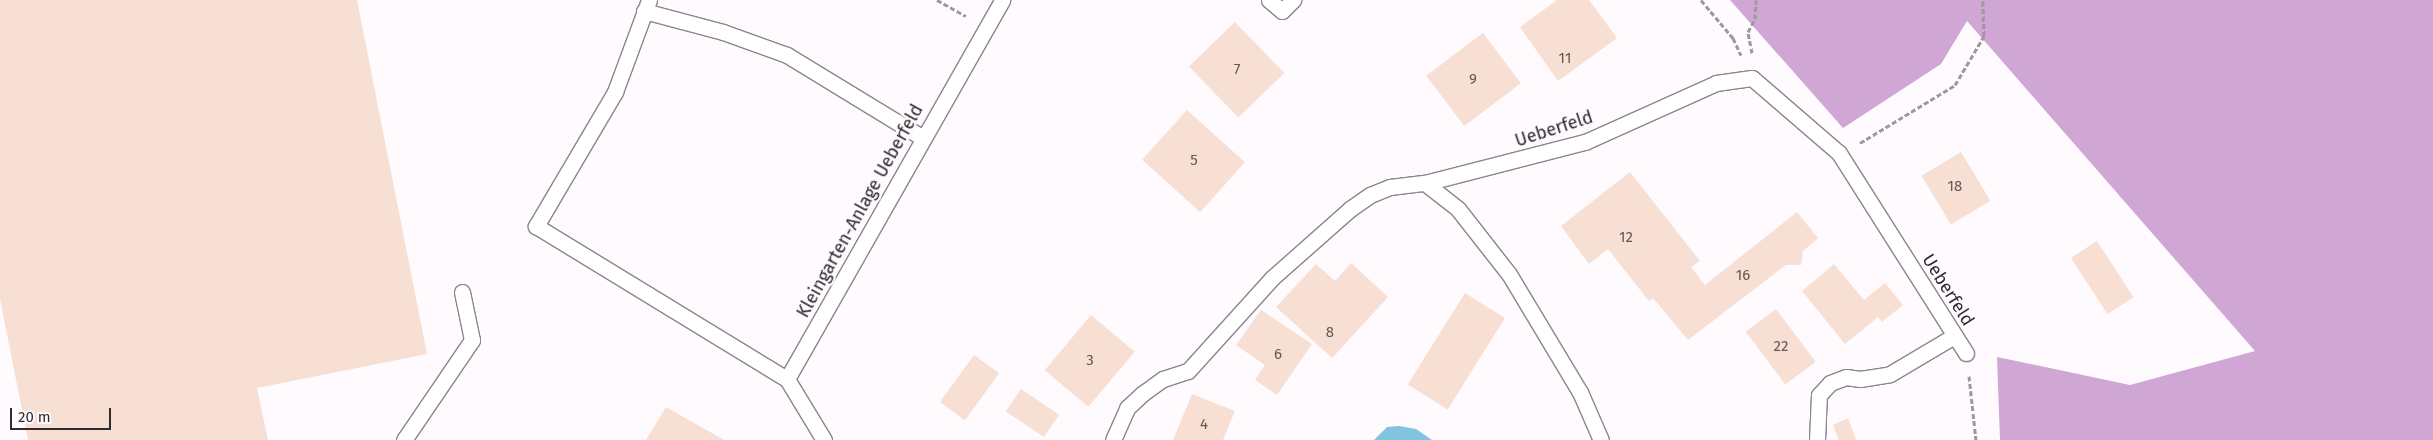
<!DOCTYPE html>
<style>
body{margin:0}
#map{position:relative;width:2433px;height:440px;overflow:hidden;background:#fefafe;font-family:"Fira Sans",sans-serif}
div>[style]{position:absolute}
.forest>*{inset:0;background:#cfa6d4}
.water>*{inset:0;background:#81c4e0}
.building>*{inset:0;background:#f7dfd3;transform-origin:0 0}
.path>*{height:3px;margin-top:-1.5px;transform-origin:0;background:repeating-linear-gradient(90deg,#9c989c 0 5px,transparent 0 7.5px)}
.roads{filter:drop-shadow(1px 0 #8d848d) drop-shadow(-1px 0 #8d848d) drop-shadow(0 1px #8d848d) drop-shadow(0 -1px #8d848d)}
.lane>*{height:15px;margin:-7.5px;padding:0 7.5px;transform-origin:7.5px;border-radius:7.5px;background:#fff}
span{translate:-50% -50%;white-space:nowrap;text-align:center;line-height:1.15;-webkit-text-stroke:5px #fefafe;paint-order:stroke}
.number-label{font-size:15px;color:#615858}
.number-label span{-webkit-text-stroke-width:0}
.street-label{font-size:18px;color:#2f2b2f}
.scale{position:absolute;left:10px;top:408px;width:101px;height:22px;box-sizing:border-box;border:2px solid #2f2b2f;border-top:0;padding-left:6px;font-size:15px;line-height:18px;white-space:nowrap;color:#2f2b2f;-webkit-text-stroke:4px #fefafe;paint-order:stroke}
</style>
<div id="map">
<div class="forest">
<div style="clip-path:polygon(1730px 0,2433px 0,2433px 440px,2000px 440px,1997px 357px,2130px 385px,2255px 351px,1967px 21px,1941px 64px,1843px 128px)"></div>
</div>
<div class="water">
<div style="clip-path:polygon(1399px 426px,1416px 429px,1432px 440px,1374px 440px,1387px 427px)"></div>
</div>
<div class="building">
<div style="clip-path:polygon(0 0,357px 0,427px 354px,257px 388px,268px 440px,28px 440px,0 299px)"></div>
<div style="clip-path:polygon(1557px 0,1589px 0,1617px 38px,1558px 81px,1520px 27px)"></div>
<div style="left:1235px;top:22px;width:71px;height:64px;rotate:46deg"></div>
<div style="left:1483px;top:33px;width:63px;height:71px;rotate:53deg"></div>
<div style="left:1187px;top:110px;width:78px;height:67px;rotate:42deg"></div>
<div style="left:1961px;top:152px;width:57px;height:46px;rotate:59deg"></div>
<div style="clip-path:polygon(1630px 172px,1700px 261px,1691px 267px,1705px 285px,1797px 212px,1818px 238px,1803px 251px,1801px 265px,1786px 265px,1688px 340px,1653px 298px,1649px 301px,1608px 249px,1589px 264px,1561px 226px)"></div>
<div style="left:2097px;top:241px;width:67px;height:31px;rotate:57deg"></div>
<div style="clip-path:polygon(1351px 263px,1388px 297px,1332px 358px,1276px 307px,1316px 264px,1335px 281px)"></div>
<div style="clip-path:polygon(1834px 264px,1864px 300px,1885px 283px,1903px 305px,1882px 322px,1878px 317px,1845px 344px,1802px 291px)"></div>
<div style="left:1465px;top:293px;width:47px;height:108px;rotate:32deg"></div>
<div style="left:1776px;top:309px;width:66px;height:38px;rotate:53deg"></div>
<div style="clip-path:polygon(1261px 310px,1312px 344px,1277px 395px,1255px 380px,1265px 365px,1236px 345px)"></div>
<div style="left:1091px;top:315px;width:57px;height:72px;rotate:40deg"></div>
<div style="left:974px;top:355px;width:31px;height:58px;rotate:36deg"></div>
<div style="left:1021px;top:389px;width:46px;height:27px;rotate:34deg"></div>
<div style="clip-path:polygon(1192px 394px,1235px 411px,1223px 440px,1173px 440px)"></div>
<div style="clip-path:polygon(666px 407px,724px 440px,646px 440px)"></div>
<div style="clip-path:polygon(1848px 418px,1856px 440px,1839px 440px,1833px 425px)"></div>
</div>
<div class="path">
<div style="left:937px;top:0;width:33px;rotate:29deg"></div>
<div style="left:1701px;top:0;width:50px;rotate:49.9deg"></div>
<div style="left:1733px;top:38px;width:19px;rotate:65deg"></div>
<div style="left:1752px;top:53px;width:21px;rotate:-101deg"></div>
<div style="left:1748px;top:32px;width:15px;rotate:-62deg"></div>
<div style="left:1755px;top:19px;width:19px;rotate:-87deg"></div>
<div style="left:1860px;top:143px;width:111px;rotate:-31.4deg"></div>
<div style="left:1955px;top:85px;width:57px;rotate:-59.4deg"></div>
<div style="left:1984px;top:36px;width:36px;rotate:-92deg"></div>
<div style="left:1969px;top:376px;width:64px;rotate:83.8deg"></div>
</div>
<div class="roads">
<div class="lane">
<div style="left:649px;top:0;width:98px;rotate:110.3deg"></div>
<div style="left:615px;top:92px;width:156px;rotate:120.5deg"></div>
<div style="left:536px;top:226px;width:294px;rotate:31.4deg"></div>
<div style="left:1269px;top:0;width:17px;rotate:40deg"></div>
<div style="left:1282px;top:11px;width:16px;rotate:-45deg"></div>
<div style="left:644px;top:11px;width:82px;rotate:14.9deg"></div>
<div style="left:723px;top:32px;width:68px;rotate:19.8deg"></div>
<div style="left:787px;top:55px;width:159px;rotate:31.4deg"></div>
<div style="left:1425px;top:183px;width:42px;rotate:38.2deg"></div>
<div style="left:1458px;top:209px;width:83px;rotate:51.9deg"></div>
<div style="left:1509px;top:274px;width:138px;rotate:59deg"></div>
<div style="left:1580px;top:392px;width:52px;rotate:66.4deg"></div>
<div style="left:404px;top:440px;width:121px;rotate:-55.8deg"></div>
<div style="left:472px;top:340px;width:49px;rotate:-101.8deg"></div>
<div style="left:824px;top:440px;width:71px;rotate:-121.2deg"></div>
<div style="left:787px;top:379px;width:436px;rotate:-60.4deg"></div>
<div style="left:1113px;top:440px;width:35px;rotate:-66deg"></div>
<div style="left:1127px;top:408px;width:21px;rotate:-43deg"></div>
<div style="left:1142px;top:394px;width:26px;rotate:-36deg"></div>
<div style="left:1163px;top:379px;width:26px;rotate:-18deg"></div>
<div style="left:1188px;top:371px;width:125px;rotate:-47.9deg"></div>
<div style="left:1272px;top:278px;width:104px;rotate:-41.5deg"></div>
<div style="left:1350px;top:209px;width:24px;rotate:-35deg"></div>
<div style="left:1370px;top:195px;width:22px;rotate:-22deg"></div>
<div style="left:1390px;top:187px;width:35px;rotate:-7deg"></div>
<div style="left:1425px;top:183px;width:165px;rotate:-14.4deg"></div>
<div style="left:1585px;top:142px;width:144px;rotate:-24.2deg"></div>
<div style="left:1716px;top:83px;width:36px;rotate:-8deg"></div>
<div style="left:1752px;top:78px;width:115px;rotate:40.8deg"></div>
<div style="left:1839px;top:153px;width:237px;rotate:57.6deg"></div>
<div style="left:1817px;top:440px;width:45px;rotate:-87.5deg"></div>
<div style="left:1819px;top:395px;width:16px;rotate:-47deg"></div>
<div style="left:1830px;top:383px;width:17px;rotate:-21deg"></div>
<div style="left:1846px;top:377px;width:14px;rotate:8deg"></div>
<div style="left:1860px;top:379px;width:30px;rotate:-9deg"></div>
<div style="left:1890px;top:374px;width:74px;rotate:-30.7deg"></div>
</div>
</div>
<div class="number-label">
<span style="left:1565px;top:59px">11</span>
<span style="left:1237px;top:70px">7</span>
<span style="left:1473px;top:80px">9</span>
<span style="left:1194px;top:161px">5</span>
<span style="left:1955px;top:187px">18</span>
<span style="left:1626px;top:238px">12</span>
<span style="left:1743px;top:276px">16</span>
<span style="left:1330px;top:333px">8</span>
<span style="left:1781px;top:347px">22</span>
<span style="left:1278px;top:355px">6</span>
<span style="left:1090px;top:361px">3</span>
<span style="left:1204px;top:425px">4</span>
</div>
<div class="street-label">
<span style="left:1554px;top:129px;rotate:-18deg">Ueberfeld</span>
<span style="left:860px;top:211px;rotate:-61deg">Kleingarten-Anlage Ueberfeld</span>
<span style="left:1948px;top:290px;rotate:58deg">Ueberfeld</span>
</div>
<div class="scale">20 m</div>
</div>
